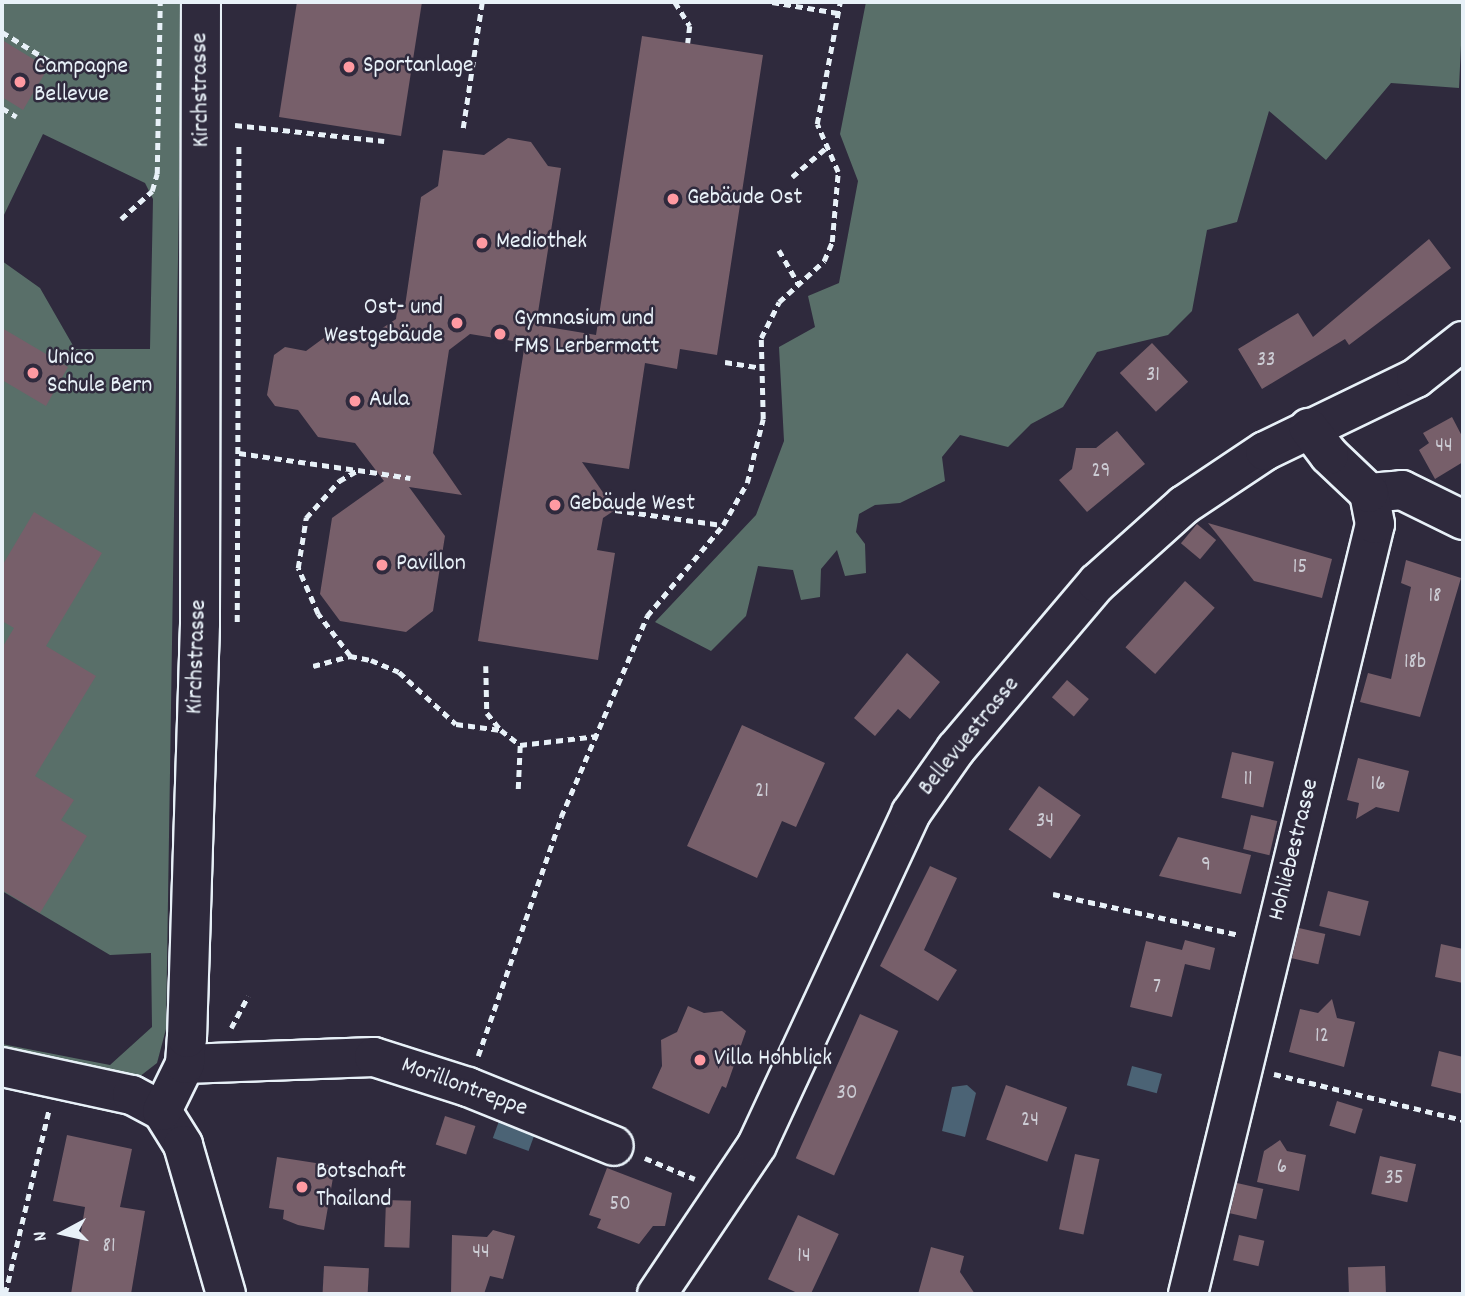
<!DOCTYPE html>
<meta charset="utf-8">
<style>
body{margin:0}
#map{position:relative;width:1465px;height:1296px;overflow:hidden;background:#2f2a3d;font-family:Dekko,sans-serif}
div>[style]{position:absolute}
.green>*{inset:0;background:#596f69}
.water>*{inset:0;background:#4b6375;transform-origin:0 0}
.building>*{inset:0;background:#775f6a;transform-origin:0 0}
.path>*{height:4.5px;margin-top:-2.25px;transform-origin:0;background:repeating-linear-gradient(90deg,#e8f1f8 0 7px,transparent 0 12px)}
.roads{filter:drop-shadow(2px 0 #e8f1f8) drop-shadow(-2px 0 #e8f1f8) drop-shadow(0 2px #e8f1f8) drop-shadow(0 -2px #e8f1f8)}
.minor>*{height:38px;margin:-19px;padding:0 19px;transform-origin:19px;border-radius:19px;background:#2f2a3d}
.dots>*{width:19px;height:19px;translate:-50% -50%;box-sizing:border-box;border:4px solid #2f2a3d;border-radius:50%}
span{translate:-50% -50%;white-space:nowrap;text-align:center;line-height:1.15;-webkit-text-stroke:5px #2f2a3d;paint-order:stroke}
.number-label{font-size:21px;color:#ccccd4}
.number-label span{-webkit-text-stroke-width:0}
.poi-label{font-size:24px;color:#e8f1f8}
.left{translate:0 -50%;text-align:left}
.right{translate:-100% -50%;text-align:right}
.street-label{font-size:24px;color:#e8f1f8}
.frame{position:absolute;inset:0;border:4px solid #e8f1f8;pointer-events:none}
.north{position:absolute;left:28px;top:1198px;width:70px;height:70px;-webkit-text-stroke:5px #2f2a3d;paint-order:stroke;rotate:262deg;font-size:19px;font-weight:700;line-height:28px;text-align:center;color:#e8f1f8}
.north::after{content:'';display:block;margin:auto;width:24px;height:32px;background:#e8f1f8;clip-path:polygon(50% 0,100% 100%,50% 72%,0 100%)}
</style>
<div id="map">
<div class="green">
<div style="clip-path:polygon(2px 2px,182px 2px,166px 1029px,157px 1063px,139px 1077px,2px 1053px,2px 1044px,110px 1065px,152px 1027px,151px 953px,110px 955px,2px 891px,2px 261px,40px 288px,75px 349px,150px 349px,153px 199px,145px 183px,43px 134px,2px 219px)"></div>
<div style="clip-path:polygon(866px 2px,1463px 2px,1459px 88px,1391px 83px,1326px 160px,1269px 111px,1237px 222px,1207px 230px,1192px 311px,1168px 335px,1097px 352px,1063px 407px,1031px 424px,1008px 447px,960px 435px,942px 457px,945px 481px,900px 503px,875px 505px,859px 514px,856px 532px,865px 544px,866px 573px,845px 576px,837px 550px,821px 569px,820px 597px,801px 600px,793px 570px,758px 566px,746px 616px,711px 651px,655px 622px,756px 515px,784px 441px,779px 347px,815px 327px,808px 296px,839px 283px,858px 181px,840px 134px)"></div>
</div>
<div class="water">
<div style="left:1132px;top:1066px;width:31px;height:20px;rotate:15deg"></div>
<div style="clip-path:polygon(967px 1085px,976px 1093px,965px 1137px,942px 1131px,952px 1087px)"></div>
<div style="left:499px;top:1121px;width:38px;height:18px;rotate:20deg"></div>
</div>
<div class="building">
<div style="clip-path:polygon(297px 2px,422px 2px,401px 136px,279px 117px)"></div>
<div style="clip-path:polygon(642px 36px,763px 55px,717px 355px,680px 349px,677px 369px,645px 363px,629px 469px,582px 462px,615px 510px,603px 518px,597px 550px,615px 553px,598px 660px,478px 641px,525px 343px,470px 334px,449px 350px,433px 453px,462px 495px,409px 487px,445px 536px,433px 611px,406px 632px,340px 621px,320px 594px,332px 518px,384px 481px,355px 443px,318px 437px,298px 410px,275px 406px,267px 395px,274px 355px,285px 347px,306px 351px,336px 329px,372px 335px,396px 319px,398px 305px,405px 306px,421px 197px,438px 186px,443px 150px,484px 155px,508px 138px,531px 142px,548px 166px,561px 168px,536px 325px,596px 335px)"></div>
<div style="clip-path:polygon(2px 40px,48px 68px,23px 110px,2px 97px)"></div>
<div style="clip-path:polygon(1429px 239px,1451px 268px,1349px 345px,1345px 339px,1262px 389px,1238px 349px,1298px 313px,1313px 337px)"></div>
<div style="clip-path:polygon(2px 328px,68px 367px,46px 406px,2px 380px)"></div>
<div style="left:1152px;top:343px;width:53px;height:44px;rotate:47deg"></div>
<div style="clip-path:polygon(1452px 417px,1463px 438px,1463px 462px,1435px 479px,1419px 450px,1429px 443px,1423px 433px)"></div>
<div style="clip-path:polygon(1117px 431px,1145px 464px,1087px 512px,1059px 480px,1072px 469px,1076px 448px,1096px 448px)"></div>
<div style="clip-path:polygon(34px 512px,102px 553px,46px 646px,96px 676px,35px 776px,74px 800px,61px 820px,87px 836px,40px 913px,2px 890px,2px 648px,14px 628px,2px 621px,2px 566px)"></div>
<div style="clip-path:polygon(1208px 523px,1332px 559px,1322px 598px,1254px 581px)"></div>
<div style="left:1197px;top:524px;width:25px;height:25px;rotate:40deg"></div>
<div style="clip-path:polygon(1406px 560px,1461px 578px,1420px 717px,1360px 702px,1368px 673px,1391px 679px,1411px 587px,1401px 583px)"></div>
<div style="left:1185px;top:581px;width:40px;height:89px;rotate:42deg"></div>
<div style="clip-path:polygon(907px 653px,940px 682px,910px 719px,898px 709px,875px 736px,854px 718px)"></div>
<div style="left:1067px;top:680px;width:29px;height:23px;rotate:41deg"></div>
<div style="clip-path:polygon(742px 725px,825px 763px,796px 827px,782px 821px,757px 878px,687px 846px)"></div>
<div style="left:1232px;top:752px;width:43px;height:47px;rotate:13deg"></div>
<div style="clip-path:polygon(1358px 758px,1409px 771px,1399px 812px,1376px 807px,1356px 819px,1359px 803px,1347px 800px)"></div>
<div style="left:1039px;top:786px;width:51px;height:53px;rotate:35deg"></div>
<div style="left:1251px;top:815px;width:27px;height:35px;rotate:13deg"></div>
<div style="clip-path:polygon(1178px 837px,1251px 855px,1241px 894px,1159px 876px)"></div>
<div style="clip-path:polygon(930px 866px,957px 878px,924px 950px,957px 970px,938px 1001px,880px 966px)"></div>
<div style="left:1328px;top:891px;width:42px;height:36px;rotate:14deg"></div>
<div style="left:1299px;top:928px;width:27px;height:31px;rotate:13deg"></div>
<div style="clip-path:polygon(1185px 940px,1215px 948px,1210px 970px,1185px 964px,1172px 1017px,1130px 1007px,1146px 941px,1182px 950px)"></div>
<div style="clip-path:polygon(1441px 944px,1463px 949px,1463px 983px,1435px 977px)"></div>
<div style="clip-path:polygon(1332px 999px,1337px 1018px,1355px 1022px,1344px 1067px,1289px 1052px,1300px 1009px,1318px 1013px)"></div>
<div style="clip-path:polygon(688px 1006px,704px 1013px,722px 1011px,746px 1031px,726px 1088px,722px 1086px,709px 1114px,652px 1088px,662px 1066px,661px 1040px,677px 1032px)"></div>
<div style="left:860px;top:1014px;width:42px;height:158px;rotate:24deg"></div>
<div style="clip-path:polygon(1439px 1051px,1463px 1057px,1463px 1094px,1431px 1086px)"></div>
<div style="left:1006px;top:1085px;width:65px;height:58px;rotate:20deg"></div>
<div style="left:1337px;top:1101px;width:27px;height:26px;rotate:17deg"></div>
<div style="left:445px;top:1116px;width:32px;height:30px;rotate:18deg"></div>
<div style="clip-path:polygon(67px 1135px,132px 1149px,120px 1207px,145px 1211px,131px 1294px,71px 1294px,85px 1207px,53px 1201px)"></div>
<div style="clip-path:polygon(1280px 1140px,1287px 1151px,1306px 1155px,1299px 1191px,1257px 1182px,1264px 1151px)"></div>
<div style="left:1075px;top:1154px;width:25px;height:77px;rotate:12deg"></div>
<div style="left:1380px;top:1156px;width:37px;height:39px;rotate:13deg"></div>
<div style="clip-path:polygon(277px 1157px,335px 1166px,324px 1230px,298px 1225px,283px 1219px,284px 1210px,269px 1208px)"></div>
<div style="clip-path:polygon(607px 1168px,672px 1193px,665px 1226px,653px 1226px,639px 1244px,597px 1228px,601px 1219px,589px 1215px)"></div>
<div style="left:1237px;top:1183px;width:27px;height:31px;rotate:13deg"></div>
<div style="left:386px;top:1200px;width:25px;height:47px;rotate:2deg"></div>
<div style="left:798px;top:1215px;width:45px;height:71px;rotate:25deg"></div>
<div style="clip-path:polygon(493px 1230px,515px 1236px,503px 1279px,490px 1276px,484px 1294px,451px 1294px,452px 1235px,487px 1237px)"></div>
<div style="left:1239px;top:1235px;width:26px;height:26px;rotate:13deg"></div>
<div style="clip-path:polygon(931px 1247px,964px 1256px,960px 1272px,975px 1294px,918px 1294px)"></div>
<div style="left:324px;top:1266px;width:45px;height:28px;rotate:3deg"></div>
<div style="left:1385px;top:1266px;width:28px;height:37px;rotate:88deg"></div>
</div>
<div class="path">
<div style="left:675px;top:2px;width:28px;rotate:58deg"></div>
<div style="left:690px;top:26px;width:17px;rotate:97deg"></div>
<div style="left:772px;top:2px;width:67px;rotate:9.5deg"></div>
<div style="left:2px;top:32px;width:57px;rotate:31.5deg"></div>
<div style="left:2px;top:108px;width:17px;rotate:31deg"></div>
<div style="left:235px;top:125px;width:150px;rotate:6.1deg"></div>
<div style="left:463px;top:128px;width:127px;rotate:-81.4deg"></div>
<div style="left:792px;top:177px;width:46px;rotate:-40.6deg"></div>
<div style="left:121px;top:219px;width:42px;rotate:-42.1deg"></div>
<div style="left:152px;top:191px;width:18px;rotate:-74deg"></div>
<div style="left:157px;top:174px;width:172px;rotate:-89deg"></div>
<div style="left:779px;top:250px;width:39px;rotate:60deg"></div>
<div style="left:725px;top:362px;width:36px;rotate:9deg"></div>
<div style="left:239px;top:453px;width:119px;rotate:8.2deg"></div>
<div style="left:615px;top:510px;width:108px;rotate:8deg"></div>
<div style="left:237px;top:622px;width:479px;rotate:-89.8deg"></div>
<div style="left:350px;top:656px;width:53px;rotate:-127.3deg"></div>
<div style="left:318px;top:614px;width:50px;rotate:-113.5deg"></div>
<div style="left:298px;top:568px;width:51px;rotate:-80.9deg"></div>
<div style="left:306px;top:518px;width:50px;rotate:-48.3deg"></div>
<div style="left:339px;top:481px;width:22px;rotate:-30deg"></div>
<div style="left:358px;top:470px;width:53px;rotate:8.7deg"></div>
<div style="left:313px;top:666px;width:38px;rotate:-15deg"></div>
<div style="left:350px;top:656px;width:21px;rotate:11deg"></div>
<div style="left:371px;top:660px;width:30px;rotate:23deg"></div>
<div style="left:399px;top:672px;width:77px;rotate:42.4deg"></div>
<div style="left:456px;top:724px;width:45px;rotate:7.6deg"></div>
<div style="left:501px;top:730px;width:24px;rotate:38deg"></div>
<div style="left:520px;top:745px;width:78px;rotate:-6.7deg"></div>
<div style="left:486px;top:666px;width:47px;rotate:88.8deg"></div>
<div style="left:487px;top:713px;width:22px;rotate:51deg"></div>
<div style="left:518px;top:789px;width:44px;rotate:-87.4deg"></div>
<div style="left:1053px;top:894px;width:191px;rotate:12.4deg"></div>
<div style="left:231px;top:1028px;width:36px;rotate:-62deg"></div>
<div style="left:478px;top:1056px;width:253px;rotate:-70.8deg"></div>
<div style="left:561px;top:817px;width:219px;rotate:-66.8deg"></div>
<div style="left:647px;top:616px;width:119px;rotate:-50.1deg"></div>
<div style="left:723px;top:525px;width:48px;rotate:-60.3deg"></div>
<div style="left:747px;top:483px;width:66px;rotate:-76deg"></div>
<div style="left:763px;top:419px;width:81px;rotate:-91.4deg"></div>
<div style="left:761px;top:338px;width:40px;rotate:-63.4deg"></div>
<div style="left:779px;top:302px;width:61px;rotate:-42.3deg"></div>
<div style="left:824px;top:261px;width:21px;rotate:-67deg"></div>
<div style="left:832px;top:242px;width:70px;rotate:-85.1deg"></div>
<div style="left:838px;top:172px;width:52px;rotate:-113.6deg"></div>
<div style="left:817px;top:124px;width:124px;rotate:-79.3deg"></div>
<div style="left:1274px;top:1074px;width:195px;rotate:13.7deg"></div>
<div style="left:645px;top:1158px;width:54px;rotate:22.8deg"></div>
<div style="left:5px;top:1294px;width:189px;rotate:-76.6deg"></div>
</div>
<div class="roads">
<div class="minor">
<div style="left:1369px;top:493px;width:33px;rotate:-5deg"></div>
<div style="left:1402px;top:490px;width:68px;rotate:26.2deg"></div>
<div style="left:185px;top:1064px;width:189px;rotate:-2.1deg"></div>
<div style="left:374px;top:1057px;width:99px;rotate:17.7deg"></div>
<div style="left:468px;top:1087px;width:157px;rotate:22deg"></div>
<div style="left:2px;top:1067px;width:133px;rotate:12.2deg"></div>
<div style="left:132px;top:1095px;width:34px;rotate:28deg"></div>
<div style="left:162px;top:1111px;width:40px;rotate:58deg"></div>
<div style="left:183px;top:1145px;width:155px;rotate:73.9deg"></div>
<div style="left:162px;top:1111px;width:52px;rotate:-63.9deg"></div>
<div style="left:185px;top:1064px;width:26px;rotate:-86deg"></div>
<div style="left:187px;top:1038px;width:415px;rotate:-88.2deg"></div>
<div style="left:200px;top:623px;width:621px;rotate:-89.91deg"></div>
<div style="left:657px;top:1294px;width:179px;rotate:-56.1deg"></div>
<div style="left:757px;top:1145px;width:366px;rotate:-65.1deg"></div>
<div style="left:911px;top:813px;width:78px;rotate:-54.9deg"></div>
<div style="left:956px;top:749px;width:218px;rotate:-49.7deg"></div>
<div style="left:1097px;top:583px;width:117px;rotate:-41.9deg"></div>
<div style="left:1184px;top:505px;width:97px;rotate:-33.7deg"></div>
<div style="left:1265px;top:451px;width:168px;rotate:-25.8deg"></div>
<div style="left:1416px;top:378px;width:60px;rotate:-38.2deg"></div>
<div style="left:1188px;top:1294px;width:792px;rotate:-76.35deg"></div>
<div style="left:1375px;top:524px;width:32px;rotate:-101deg"></div>
<div style="left:1369px;top:493px;width:55px;rotate:-136.5deg"></div>
<div style="left:1329px;top:455px;width:34px;rotate:-127deg"></div>
</div>
</div>
<div class="dots">
<div style="left:349px;top:67px;background:#ff9aa2"></div>
<div style="left:20px;top:82px;background:#ff9aa2"></div>
<div style="left:673px;top:199px;background:#ff9aa2"></div>
<div style="left:482px;top:243px;background:#ff9aa2"></div>
<div style="left:457px;top:323px;background:#ff9aa2"></div>
<div style="left:500px;top:334px;background:#ff9aa2"></div>
<div style="left:33px;top:373px;background:#ff9aa2"></div>
<div style="left:355px;top:401px;background:#ff9aa2"></div>
<div style="left:555px;top:505px;background:#ff9aa2"></div>
<div style="left:382px;top:565px;background:#ff9aa2"></div>
<div style="left:700px;top:1060px;background:#ff9aa2"></div>
<div style="left:302px;top:1187px;background:#ff9aa2"></div>
</div>
<div class="number-label">
<span style="left:1266px;top:361px">33</span>
<span style="left:1153px;top:376px">31</span>
<span style="left:1444px;top:447px">44</span>
<span style="left:1101px;top:472px">29</span>
<span style="left:1300px;top:568px">15</span>
<span style="left:1435px;top:597px">18</span>
<span style="left:1415px;top:663px">18b</span>
<span style="left:1248px;top:780px">11</span>
<span style="left:1378px;top:785px">16</span>
<span style="left:762px;top:792px">21</span>
<span style="left:1045px;top:822px">34</span>
<span style="left:1206px;top:866px">9</span>
<span style="left:1157px;top:988px">7</span>
<span style="left:1322px;top:1037px">12</span>
<span style="left:847px;top:1094px">30</span>
<span style="left:1030px;top:1121px">24</span>
<span style="left:1282px;top:1168px">6</span>
<span style="left:1394px;top:1179px">35</span>
<span style="left:620px;top:1205px">50</span>
<span style="left:109px;top:1247px">81</span>
<span style="left:481px;top:1253px">44</span>
<span style="left:804px;top:1257px">14</span>
</div>
<div class="poi-label">
<span class="left" style="left:363px;top:67px">Sportanlage</span>
<span class="left" style="left:34px;top:82px">Campagne<br>Bellevue</span>
<span class="left" style="left:687px;top:199px">Gebäude Ost</span>
<span class="left" style="left:496px;top:243px">Mediothek</span>
<span class="right" style="left:443px;top:323px">Ost- und<br>Westgebäude</span>
<span class="left" style="left:514px;top:334px">Gymnasium und<br>FMS Lerbermatt</span>
<span class="left" style="left:47px;top:373px">Unico<br>Schule Bern</span>
<span class="left" style="left:369px;top:401px">Aula</span>
<span class="left" style="left:569px;top:505px">Gebäude West</span>
<span class="left" style="left:396px;top:565px">Pavillon</span>
<span class="left" style="left:714px;top:1060px">Villa Hohblick</span>
<span class="left" style="left:316px;top:1187px">Botschaft<br>Thailand</span>
</div>
<div class="street-label">
<span style="left:202px;top:90px;rotate:-91deg">Kirchstrasse</span>
<span style="left:198px;top:657px;rotate:-88deg">Kirchstrasse</span>
<span style="left:970px;top:737px;rotate:-51deg">Bellevuestrasse</span>
<span style="left:1295px;top:850px;rotate:-76deg">Hohliebestrasse</span>
<span style="left:464px;top:1088px;rotate:20deg">Morillontreppe</span>
</div>
<div class="frame"></div>
<div class="north">N</div>
</div>
